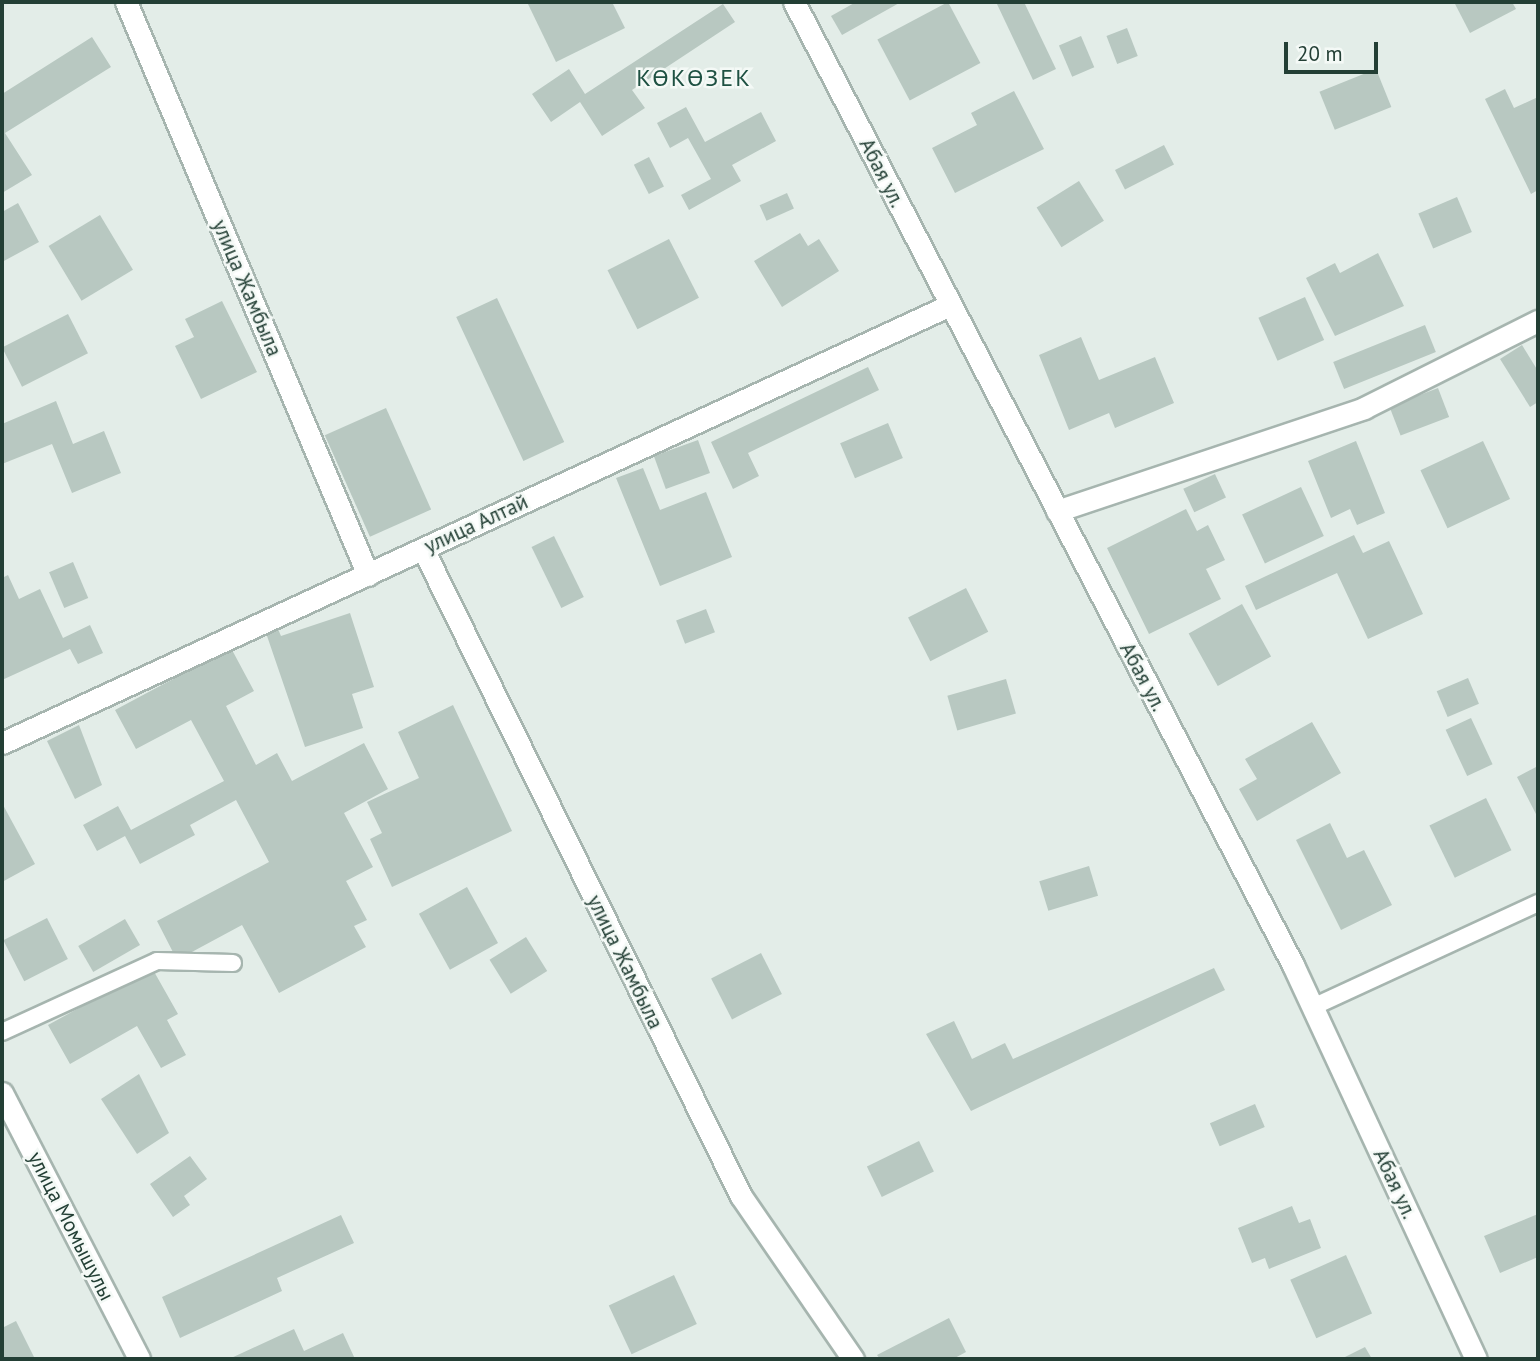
<!DOCTYPE html>
<meta charset="utf-8">
<style>
body{margin:0}
#map{position:relative;width:1540px;height:1361px;overflow:hidden;background:#e3ede8;font-family:"PT Sans",sans-serif}
div>[style]{position:absolute}
.building>*{inset:0;background:#b8c8c1;transform-origin:0 0}
.roads{filter:drop-shadow(2px 0 #a6b5af) drop-shadow(-2px 0 #a6b5af) drop-shadow(0 2px #a6b5af) drop-shadow(0 -2px #a6b5af)}
.lane>*{height:16px;margin:-8px;padding:0 8px;transform-origin:8px;border-radius:8px;background:#fff}
.street>*{height:21px;margin:-10.5px;padding:0 10.5px;transform-origin:10.5px;border-radius:10.5px;background:#fff}
span{translate:-50% -50%;white-space:nowrap;text-align:center;line-height:1.15;-webkit-text-stroke:5px #f4f9f6;paint-order:stroke}
.street-label{font-size:21px;color:#233f35}
.quarter-label{font-size:24px;color:#1e5142;letter-spacing:2px}
.frame{position:absolute;inset:0;border:4px solid #233f35;pointer-events:none}
.scale{position:absolute;left:1284px;top:42px;width:94px;height:32px;box-sizing:border-box;border:4px solid #233f35;border-top:0;padding-left:9px;font-size:21px;line-height:24px;white-space:nowrap;color:#233f35;-webkit-text-stroke:5px #f4f9f6;paint-order:stroke}
</style>
<div id="map">
<div class="building">
<div style="clip-path:polygon(527px 2px,612px 2px,625px 28px,556px 62px)"></div>
<div style="clip-path:polygon(856px 2px,901px 2px,842px 35px,831px 16px)"></div>
<div style="left:948px;top:2px;width:69px;height:80px;rotate:62deg"></div>
<div style="clip-path:polygon(996px 2px,1024px 2px,1056px 69px,1033px 80px)"></div>
<div style="clip-path:polygon(1454px 2px,1512px 2px,1516px 9px,1470px 33px)"></div>
<div style="clip-path:polygon(723px 4px,735px 22px,632px 90px,645px 108px,602px 136px,580px 102px,551px 122px,532px 94px,569px 69px,585px 94px)"></div>
<div style="left:1127px;top:28px;width:30px;height:22px;rotate:69deg"></div>
<div style="left:1081px;top:36px;width:34px;height:24px;rotate:67deg"></div>
<div style="clip-path:polygon(92px 37px,111px 67px,5px 133px,32px 175px,2px 193px,2px 94px)"></div>
<div style="left:1376px;top:69px;width:41px;height:61px;rotate:68deg"></div>
<div style="clip-path:polygon(1505px 89px,1514px 108px,1538px 97px,1538px 190px,1531px 194px,1485px 99px)"></div>
<div style="clip-path:polygon(1014px 91px,1044px 149px,955px 193px,932px 148px,977px 125px,971px 113px)"></div>
<div style="clip-path:polygon(686px 107px,705px 142px,761px 112px,776px 141px,732px 165px,741px 181px,689px 210px,681px 195px,711px 179px,688px 138px,670px 148px,657px 123px)"></div>
<div style="left:1164px;top:145px;width:22px;height:55px;rotate:63deg"></div>
<div style="left:649px;top:157px;width:33px;height:17px;rotate:63deg"></div>
<div style="left:1079px;top:181px;width:47px;height:50px;rotate:58deg"></div>
<div style="left:787px;top:193px;width:17px;height:30px;rotate:66deg"></div>
<div style="left:1457px;top:197px;width:38px;height:42px;rotate:67deg"></div>
<div style="clip-path:polygon(18px 203px,39px 242px,2px 262px,2px 212px)"></div>
<div style="left:100px;top:215px;width:64px;height:60px;rotate:59deg"></div>
<div style="clip-path:polygon(800px 233px,808px 246px,819px 239px,839px 271px,782px 307px,754px 261px)"></div>
<div style="left:669px;top:239px;width:66px;height:69px;rotate:63deg"></div>
<div style="clip-path:polygon(1378px 253px,1404px 306px,1335px 336px,1306px 278px,1335px 263px,1340px 273px)"></div>
<div style="left:1305px;top:297px;width:47px;height:51px;rotate:66deg"></div>
<div style="left:497px;top:298px;width:159px;height:45px;rotate:65deg"></div>
<div style="clip-path:polygon(222px 301px,257px 372px,201px 399px,175px 346px,194px 337px,185px 319px)"></div>
<div style="left:68px;top:314px;width:44px;height:74px;rotate:63deg"></div>
<div style="left:1425px;top:325px;width:29px;height:99px;rotate:68deg"></div>
<div style="clip-path:polygon(1081px 337px,1099px 380px,1155px 357px,1174px 403px,1115px 428px,1109px 413px,1069px 430px,1039px 355px)"></div>
<div style="clip-path:polygon(1522px 345px,1538px 371px,1538px 402px,1530px 407px,1500px 359px)"></div>
<div style="clip-path:polygon(868px 367px,879px 390px,748px 453px,759px 476px,733px 489px,711px 442px)"></div>
<div style="left:1438px;top:388px;width:31px;height:52px;rotate:69deg"></div>
<div style="clip-path:polygon(56px 401px,73px 444px,104px 431px,121px 473px,72px 493px,52px 444px,2px 464px,2px 424px)"></div>
<div style="left:386px;top:408px;width:111px;height:67px;rotate:66deg"></div>
<div style="left:888px;top:423px;width:38px;height:52px;rotate:67deg"></div>
<div style="left:698px;top:440px;width:35px;height:47px;rotate:70deg"></div>
<div style="clip-path:polygon(1356px 441px,1385px 513px,1357px 525px,1350px 509px,1331px 518px,1308px 461px)"></div>
<div style="left:1483px;top:441px;width:64px;height:69px;rotate:65deg"></div>
<div style="clip-path:polygon(643px 468px,660px 510px,706px 492px,732px 557px,660px 586px,616px 478px)"></div>
<div style="left:1215px;top:474px;width:26px;height:35px;rotate:65deg"></div>
<div style="left:1301px;top:487px;width:54px;height:65px;rotate:65deg"></div>
<div style="clip-path:polygon(1186px 509px,1197px 531px,1208px 525px,1225px 560px,1206px 569px,1221px 599px,1149px 634px,1107px 548px)"></div>
<div style="clip-path:polygon(1354px 535px,1363px 553px,1389px 541px,1423px 614px,1368px 639px,1337px 573px,1256px 610px,1245px 586px)"></div>
<div style="left:554px;top:536px;width:68px;height:25px;rotate:64deg"></div>
<div style="left:73px;top:562px;width:39px;height:26px;rotate:67deg"></div>
<div style="clip-path:polygon(8px 575px,19px 599px,40px 589px,63px 638px,90px 625px,103px 653px,78px 664px,70px 649px,2px 680px,2px 578px)"></div>
<div style="left:966px;top:588px;width:49px;height:65px;rotate:63deg"></div>
<div style="left:1242px;top:604px;width:60px;height:61px;rotate:61deg"></div>
<div style="left:706px;top:609px;width:25px;height:32px;rotate:69deg"></div>
<div style="clip-path:polygon(350px 613px,374px 687px,352px 694px,363px 728px,305px 747px,266px 633px,278px 629px,281px 636px)"></div>
<div style="clip-path:polygon(231px 648px,254px 691px,226px 706px,256px 765px,277px 753px,292px 781px,364px 743px,388px 789px,344px 813px,373px 867px,346px 881px,367px 920px,354px 926px,366px 947px,279px 993px,242px 925px,177px 960px,157px 921px,269px 862px,236px 800px,190px 825px,195px 835px,140px 864px,125px 836px,97px 851px,83px 825px,118px 806px,131px 830px,224px 781px,191px 720px,136px 749px,115px 710px)"></div>
<div style="left:1468px;top:678px;width:28px;height:34px;rotate:67deg"></div>
<div style="left:1006px;top:679px;width:36px;height:61px;rotate:74deg"></div>
<div style="clip-path:polygon(453px 705px,512px 831px,392px 887px,370px 839px,382px 833px,367px 802px,419px 778px,398px 732px)"></div>
<div style="left:1471px;top:718px;width:51px;height:28px;rotate:65deg"></div>
<div style="clip-path:polygon(1312px 722px,1341px 773px,1257px 821px,1239px 789px,1257px 779px,1245px 759px)"></div>
<div style="clip-path:polygon(79px 725px,102px 785px,75px 799px,47px 741px)"></div>
<div style="clip-path:polygon(1538px 766px,1538px 818px,1517px 777px)"></div>
<div style="left:1486px;top:798px;width:58px;height:63px;rotate:64deg"></div>
<div style="clip-path:polygon(2px 803px,35px 864px,2px 882px)"></div>
<div style="clip-path:polygon(1330px 823px,1347px 858px,1364px 850px,1392px 905px,1341px 930px,1296px 840px)"></div>
<div style="left:1089px;top:866px;width:31px;height:52px;rotate:73deg"></div>
<div style="left:467px;top:887px;width:64px;height:55px;rotate:61deg"></div>
<div style="left:47px;top:918px;width:46px;height:49px;rotate:63deg"></div>
<div style="left:125px;top:919px;width:30px;height:54px;rotate:60deg"></div>
<div style="left:526px;top:937px;width:40px;height:43px;rotate:58deg"></div>
<div style="left:761px;top:953px;width:46px;height:56px;rotate:63deg"></div>
<div style="clip-path:polygon(152px 968px,178px 1014px,167px 1020px,186px 1055px,161px 1068px,137px 1026px,70px 1064px,48px 1025px)"></div>
<div style="clip-path:polygon(1214px 968px,1225px 990px,971px 1111px,926px 1034px,954px 1021px,972px 1059px,1005px 1043px,1013px 1059px)"></div>
<div style="clip-path:polygon(139px 1074px,169px 1133px,137px 1154px,101px 1099px)"></div>
<div style="left:1255px;top:1104px;width:25px;height:49px;rotate:67deg"></div>
<div style="left:919px;top:1141px;width:34px;height:58px;rotate:64deg"></div>
<div style="clip-path:polygon(190px 1156px,207px 1179px,184px 1196px,190px 1205px,173px 1217px,150px 1184px)"></div>
<div style="clip-path:polygon(1292px 1206px,1299px 1223px,1310px 1219px,1321px 1248px,1269px 1269px,1265px 1258px,1252px 1263px,1238px 1228px)"></div>
<div style="clip-path:polygon(1538px 1214px,1538px 1257px,1500px 1273px,1484px 1236px)"></div>
<div style="clip-path:polygon(341px 1215px,354px 1243px,277px 1278px,282px 1291px,180px 1338px,162px 1297px)"></div>
<div style="left:1346px;top:1255px;width:64px;height:61px;rotate:66deg"></div>
<div style="left:674px;top:1275px;width:54px;height:72px;rotate:65deg"></div>
<div style="clip-path:polygon(949px 1318px,966px 1352px,953px 1359px,880px 1359px,877px 1355px)"></div>
<div style="clip-path:polygon(16px 1321px,35px 1359px,2px 1359px,2px 1328px)"></div>
<div style="clip-path:polygon(294px 1329px,304px 1351px,343px 1333px,355px 1359px,229px 1359px)"></div>
<div style="clip-path:polygon(1365px 1347px,1372px 1359px,1341px 1359px)"></div>
</div>
<div class="roads">
<div class="lane">
<div style="left:1313px;top:1007px;width:248px;rotate:-24.8deg"></div>
<div style="left:2px;top:1032px;width:170px;rotate:-24.6deg"></div>
<div style="left:157px;top:961px;width:76px;rotate:1.5deg"></div>
</div>
<div class="street">
<div style="left:126px;top:2px;width:622px;rotate:67.1deg"></div>
<div style="left:794px;top:2px;width:1085px;rotate:62.61deg"></div>
<div style="left:1293px;top:965px;width:434px;rotate:65.1deg"></div>
<div style="left:1057px;top:511px;width:324px;rotate:-18.5deg"></div>
<div style="left:1364px;top:408px;width:195px;rotate:-26.6deg"></div>
<div style="left:423px;top:549px;width:721px;rotate:63.83deg"></div>
<div style="left:741px;top:1196px;width:198px;rotate:55.5deg"></div>
<div style="left:2px;top:743px;width:1044px;rotate:-24.8deg"></div>
<div style="left:2px;top:1093px;width:299px;rotate:62.7deg"></div>
</div>
</div>
<div class="street-label">
<span style="left:882px;top:173px;rotate:63deg">Абая ул.</span>
<span style="left:247px;top:288px;rotate:67deg">улица Жамбыла</span>
<span style="left:476px;top:524px;rotate:-25deg">улица Алтай</span>
<span style="left:1143px;top:677px;rotate:62deg">Абая ул.</span>
<span style="left:625px;top:962px;rotate:64deg">улица Жамбыла</span>
<span style="left:1395px;top:1184px;rotate:65deg">Абая ул.</span>
<span style="left:71px;top:1226px;rotate:63deg">улица Момышулы</span>
</div>
<div class="quarter-label">
<span style="left:694px;top:78px">КӨКӨЗЕК</span>
</div>
<div class="frame"></div>
<div class="scale">20 m</div>
</div>
